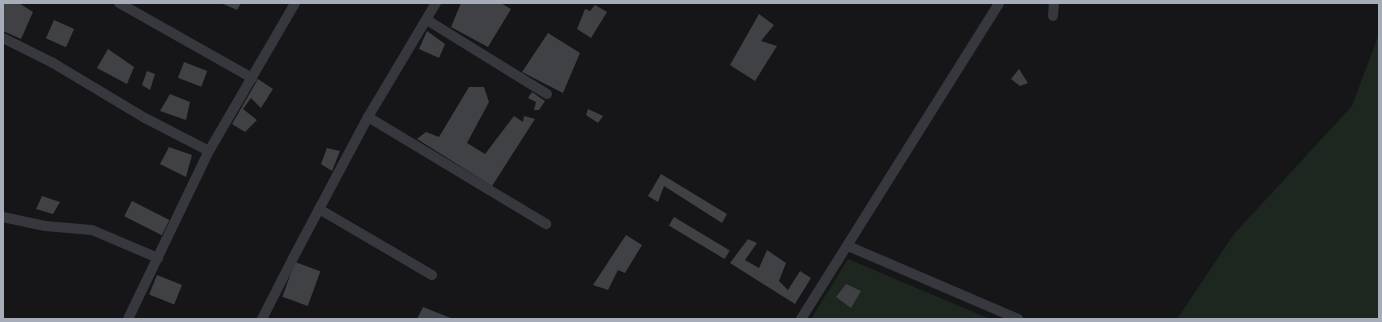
<!DOCTYPE html>
<style>
body{margin:0}
#map{position:relative;width:1382px;height:322px;overflow:hidden;background:#161618;font-family:Arial,sans-serif}
div>[style]{position:absolute}
.green>*{inset:0;background:#1e271f}
.building>*{inset:0;background:#404145;transform-origin:0 0}
.minor>*{height:10px;margin:-5px;padding:0 5px;transform-origin:5px;border-radius:5px;background:#37383d}
span{translate:-50% -50%;white-space:nowrap;text-align:center;line-height:1.15;-webkit-text-stroke:4px #111113;paint-order:stroke}
.frame{position:absolute;inset:0;border:4px solid #a7acb9;pointer-events:none}
</style>
<div id="map">
<div class="green">
<div style="clip-path:polygon(1379px 34px,1379px 319px,1177px 319px,1234px 234px,1352px 106px)"></div>
<div style="clip-path:polygon(848px 259px,990px 319px,811px 319px)"></div>
</div>
<div class="building">
<div style="clip-path:polygon(6px 3px,19px 3px,33px 12px,21px 39px,3px 31px,3px 6px)"></div>
<div style="clip-path:polygon(221px 3px,241px 3px,237px 10px)"></div>
<div style="clip-path:polygon(461px 3px,501px 3px,511px 9px,488px 47px,451px 27px)"></div>
<div style="clip-path:polygon(595px 5px,607px 12px,591px 38px,577px 29px,585px 9px,590px 11px)"></div>
<div style="clip-path:polygon(759px 14px,774px 25px,761px 41px,777px 46px,755px 81px,730px 65px)"></div>
<div style="left:54px;top:20px;width:22px;height:20px;rotate:24deg"></div>
<div style="clip-path:polygon(427px 31px,445px 44px,439px 58px,419px 49px)"></div>
<div style="clip-path:polygon(548px 33px,580px 53px,563px 93px,522px 72px)"></div>
<div style="clip-path:polygon(108px 49px,134px 67px,127px 84px,97px 68px)"></div>
<div style="left:184px;top:62px;width:25px;height:17px;rotate:21deg"></div>
<div style="clip-path:polygon(1019px 69px,1028px 83px,1020px 86px,1011px 79px)"></div>
<div style="clip-path:polygon(147px 71px,155px 74px,150px 90px,142px 85px)"></div>
<div style="clip-path:polygon(258px 79px,273px 89px,261px 108px,251px 98px,243px 109px,257px 120px,245px 132px,232px 124px)"></div>
<div style="clip-path:polygon(469px 87px,484px 87px,489px 102px,467px 143px,485px 154px,514px 116px,523px 122px,524px 116px,535px 119px,492px 186px,417px 139px,426px 132px,439px 137px)"></div>
<div style="clip-path:polygon(532px 92px,545px 101px,539px 110px,534px 110px,536px 102px,528px 98px)"></div>
<div style="clip-path:polygon(170px 94px,190px 102px,186px 120px,160px 111px)"></div>
<div style="clip-path:polygon(588px 109px,603px 116px,598px 123px,586px 115px)"></div>
<div style="clip-path:polygon(169px 147px,192px 155px,186px 177px,160px 164px)"></div>
<div style="clip-path:polygon(327px 148px,340px 151px,332px 171px,321px 164px)"></div>
<div style="clip-path:polygon(661px 174px,727px 214px,722px 223px,664px 186px,658px 202px,648px 196px)"></div>
<div style="clip-path:polygon(42px 196px,60px 202px,53px 214px,36px 209px)"></div>
<div style="left:132px;top:201px;width:42px;height:17px;rotate:27deg"></div>
<div style="left:674px;top:217px;width:65px;height:10px;rotate:31deg"></div>
<div style="clip-path:polygon(626px 235px,642px 245px,625px 273px,618px 270px,608px 290px,593px 285px)"></div>
<div style="clip-path:polygon(748px 239px,757px 243px,745px 260px,759px 268px,767px 250px,786px 263px,779px 281px,788px 290px,800px 271px,811px 278px,795px 304px,730px 263px)"></div>
<div style="left:295px;top:262px;width:27px;height:37px;rotate:20deg"></div>
<div style="left:157px;top:275px;width:27px;height:21px;rotate:22deg"></div>
<div style="clip-path:polygon(846px 284px,861px 291px,851px 308px,836px 297px)"></div>
<div style="clip-path:polygon(423px 307px,453px 319px,417px 319px)"></div>
</div>
<div class="minor">
<div style="left:119px;top:3px;width:153px;rotate:29.4deg"></div>
<div style="left:1053px;top:16px;width:13px;rotate:-86deg"></div>
<div style="left:427px;top:20px;width:141px;rotate:31.7deg"></div>
<div style="left:3px;top:38px;width:56px;rotate:26.6deg"></div>
<div style="left:53px;top:63px;width:107px;rotate:30.9deg"></div>
<div style="left:145px;top:118px;width:72px;rotate:27.3deg"></div>
<div style="left:368px;top:117px;width:208px;rotate:31deg"></div>
<div style="left:319px;top:209px;width:131px;rotate:30.3deg"></div>
<div style="left:3px;top:217px;width:43px;rotate:12.1deg"></div>
<div style="left:45px;top:226px;width:47px;rotate:4.9deg"></div>
<div style="left:92px;top:230px;width:72px;rotate:23deg"></div>
<div style="left:848px;top:246px;width:185px;rotate:23.2deg"></div>
<div style="left:128px;top:319px;width:187px;rotate:-64.3deg"></div>
<div style="left:209px;top:151px;width:171px;rotate:-59.8deg"></div>
<div style="left:262px;top:319px;width:66px;rotate:-63deg"></div>
<div style="left:292px;top:260px;width:162px;rotate:-62deg"></div>
<div style="left:368px;top:117px;width:133px;rotate:-59.2deg"></div>
<div style="left:801px;top:319px;width:373px;rotate:-57.9deg"></div>
</div>
<div class="frame"></div>
</div>
